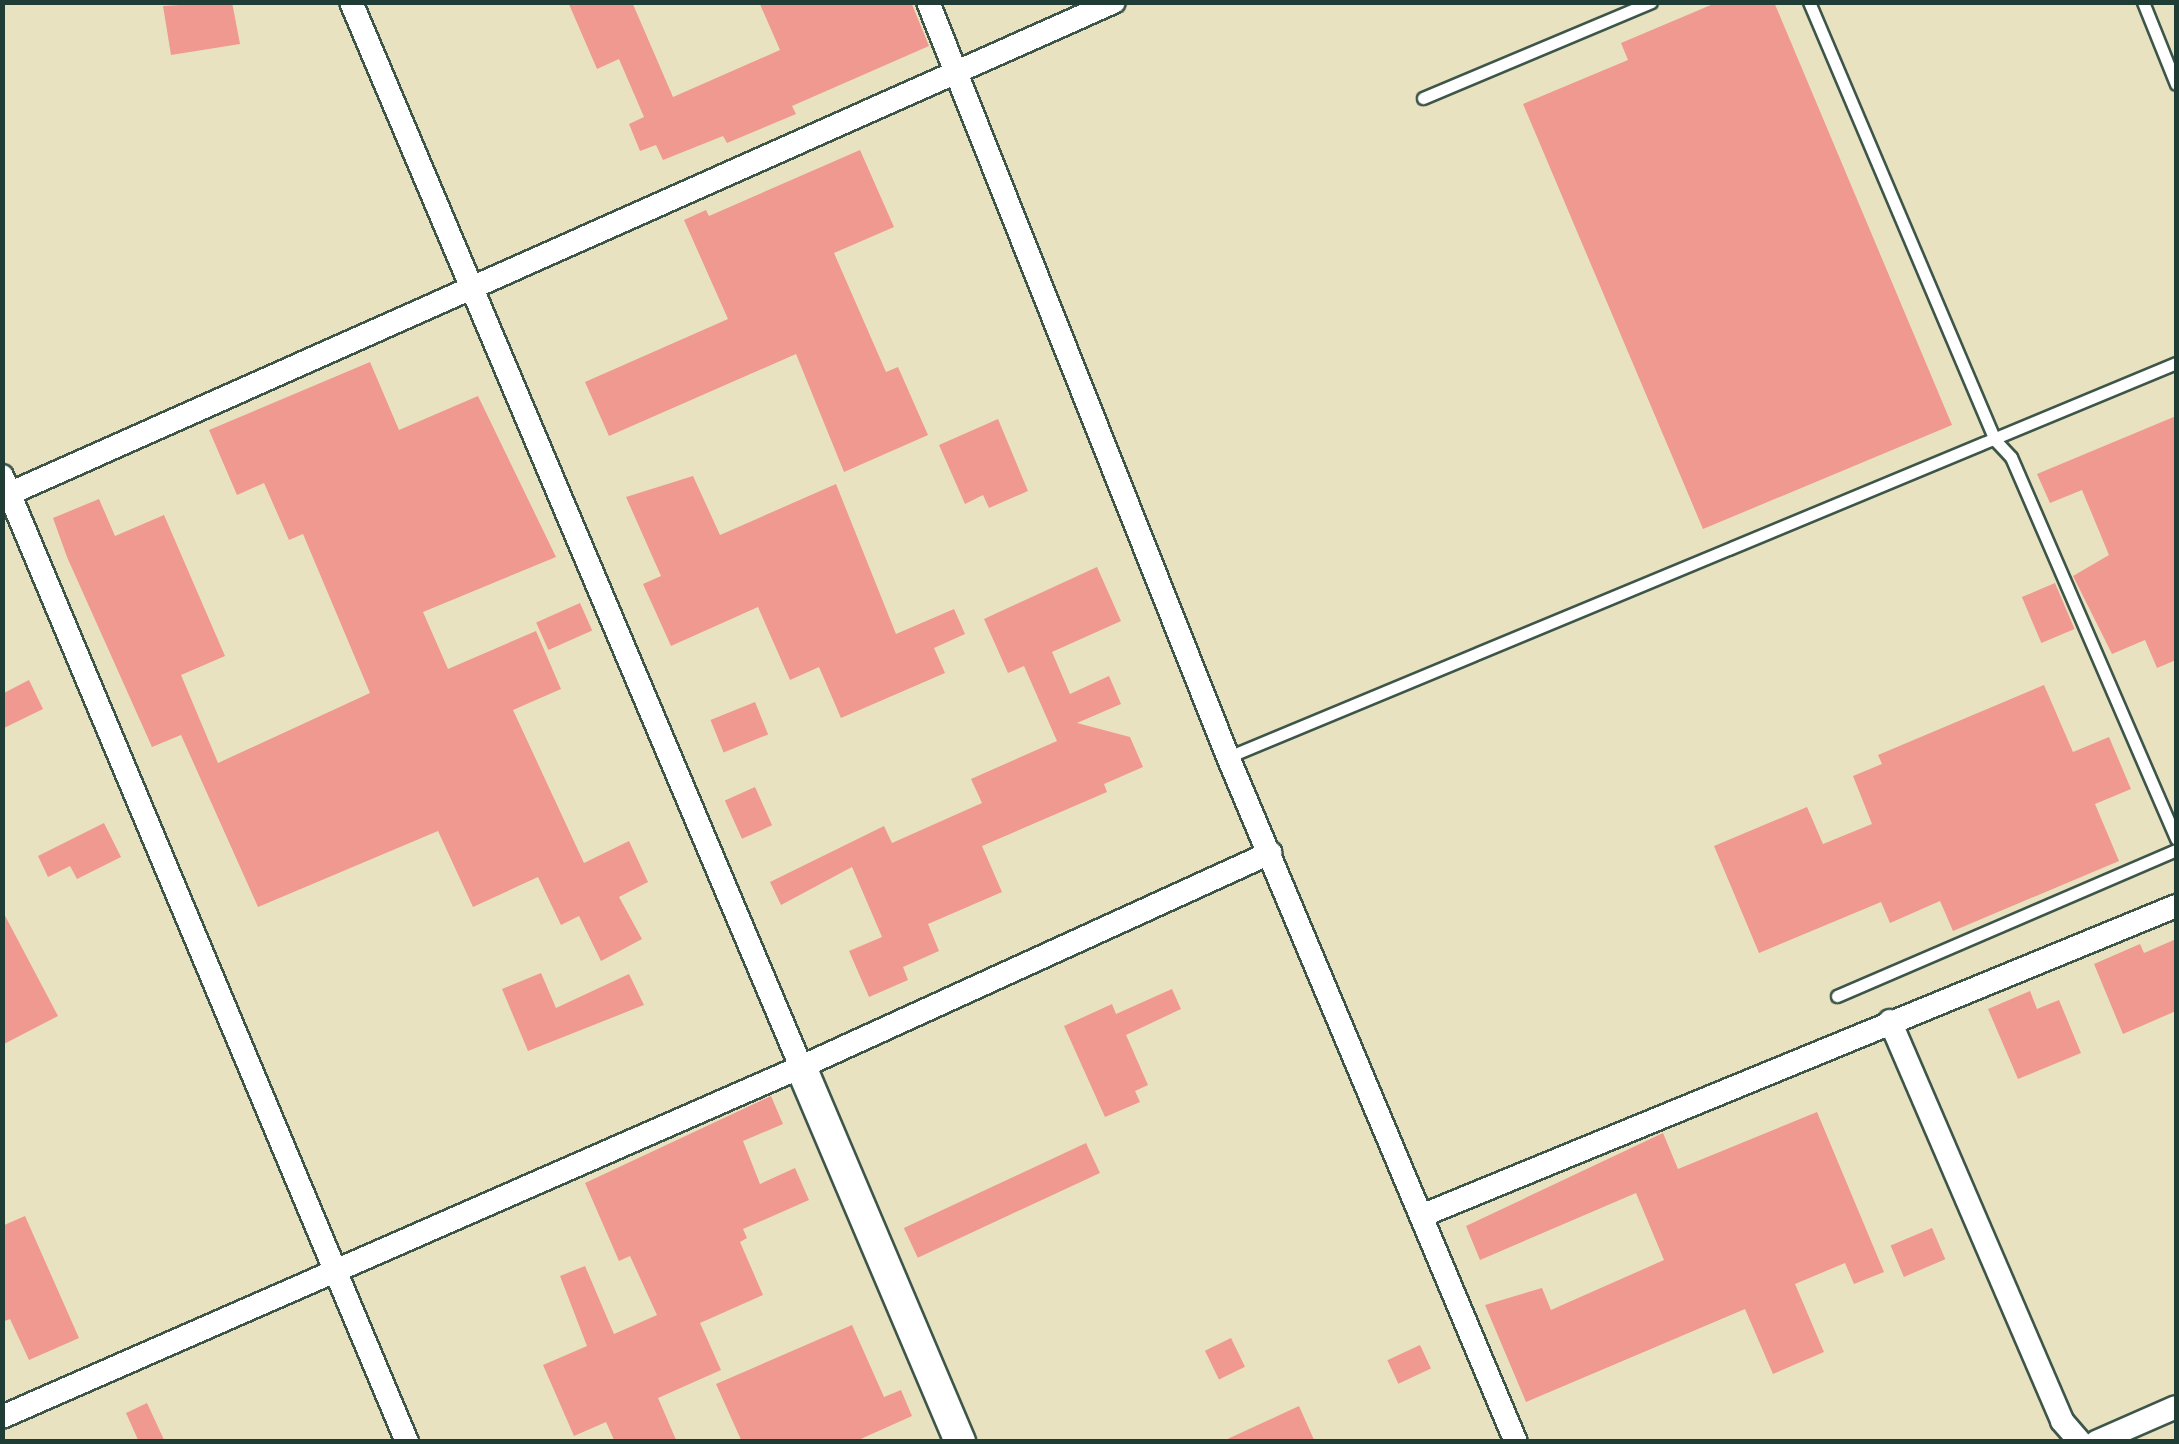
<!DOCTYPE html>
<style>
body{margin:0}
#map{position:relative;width:2179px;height:1444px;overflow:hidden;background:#e9e2c1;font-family:"Architects Daughter",sans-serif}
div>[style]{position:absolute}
.building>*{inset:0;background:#ef9990;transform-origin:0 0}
.roads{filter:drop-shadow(2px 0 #3d5649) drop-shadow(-2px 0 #3d5649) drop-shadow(0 2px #3d5649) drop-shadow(0 -2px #3d5649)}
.service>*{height:11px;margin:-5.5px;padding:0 5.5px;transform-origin:5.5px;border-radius:5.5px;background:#fff}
.minor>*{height:22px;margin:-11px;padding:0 11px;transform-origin:11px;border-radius:11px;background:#fff}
.tertiary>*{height:30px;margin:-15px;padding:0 15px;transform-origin:15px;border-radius:15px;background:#fff}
span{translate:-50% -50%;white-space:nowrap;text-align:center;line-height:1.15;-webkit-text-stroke:8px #fdfcf7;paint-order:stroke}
.frame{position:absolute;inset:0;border:5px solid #1f3d34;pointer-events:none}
</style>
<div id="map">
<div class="building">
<div style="clip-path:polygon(232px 2px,240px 44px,171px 55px,163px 6px)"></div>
<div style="clip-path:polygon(568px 2px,632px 2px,673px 97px,780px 50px,759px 2px,911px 2px,929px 46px,792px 106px,796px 114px,727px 143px,723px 136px,663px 160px,656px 145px,640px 151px,629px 124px,644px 117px,619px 59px,597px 69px)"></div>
<div style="clip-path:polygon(1718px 2px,1774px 2px,1952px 425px,1703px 529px,1523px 104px,1628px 60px,1621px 43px)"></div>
<div style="clip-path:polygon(860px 150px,894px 227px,834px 253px,886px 372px,898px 367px,928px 435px,844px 472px,796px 354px,609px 436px,585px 382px,728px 319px,684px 220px,706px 210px,709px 216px)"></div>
<div style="clip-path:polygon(370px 362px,399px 430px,478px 396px,556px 557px,423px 612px,448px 669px,536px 631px,561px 689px,513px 710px,584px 863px,629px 841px,648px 882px,619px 897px,642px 939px,601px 961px,579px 916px,561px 925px,538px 877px,473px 907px,438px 831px,258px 907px,181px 735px,152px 747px,67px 557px,53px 518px,99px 499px,115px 536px,164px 515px,225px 656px,181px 675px,218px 763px,370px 693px,303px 534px,289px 540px,264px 483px,237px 495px,209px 430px)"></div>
<div style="clip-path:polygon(2176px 416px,2176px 660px,2157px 668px,2145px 640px,2112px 654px,2073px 576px,2109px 555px,2082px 490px,2050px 503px,2037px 474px)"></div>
<div style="clip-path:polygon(998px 419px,1028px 491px,989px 508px,983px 495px,965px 504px,939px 445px)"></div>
<div style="clip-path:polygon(693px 476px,720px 535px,836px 484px,896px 634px,954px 609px,965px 634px,934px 648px,945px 673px,841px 718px,819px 667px,790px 680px,758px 607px,671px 646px,643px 584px,661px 576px,626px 497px)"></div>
<div style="clip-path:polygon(1097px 567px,1121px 621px,1052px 652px,1070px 694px,1109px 676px,1121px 704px,1077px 723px,1130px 737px,1143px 767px,1104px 784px,1107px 792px,982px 846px,1002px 892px,928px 924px,939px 951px,903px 967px,908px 980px,869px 997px,849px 951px,882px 937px,852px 867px,781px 905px,770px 882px,884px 826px,892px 843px,982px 803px,971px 779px,1057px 741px,1024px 666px,1008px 673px,984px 619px)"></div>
<div style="left:2055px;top:583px;width:50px;height:36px;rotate:67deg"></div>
<div style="left:580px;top:603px;width:30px;height:48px;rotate:66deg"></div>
<div style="clip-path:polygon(29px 680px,43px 709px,2px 729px,2px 694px)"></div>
<div style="clip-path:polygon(2044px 685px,2073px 752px,2109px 737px,2131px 789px,2095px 804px,2119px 861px,1953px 931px,1940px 901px,1890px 923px,1881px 902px,1759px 953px,1714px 846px,1807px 807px,1823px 844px,1872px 824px,1853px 776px,1882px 764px,1878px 755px)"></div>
<div style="left:755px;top:702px;width:35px;height:48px;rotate:68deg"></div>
<div style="left:755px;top:787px;width:42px;height:33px;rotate:66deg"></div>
<div style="clip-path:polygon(104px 823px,121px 857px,77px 879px,70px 866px,48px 877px,38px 856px)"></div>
<div style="clip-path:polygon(2px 910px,58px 1016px,2px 1045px)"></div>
<div style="clip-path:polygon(2176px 939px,2176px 1011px,2123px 1034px,2094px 964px,2140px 944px,2144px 953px)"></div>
<div style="clip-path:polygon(541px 973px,556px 1008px,629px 974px,644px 1005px,528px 1051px,502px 989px)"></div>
<div style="clip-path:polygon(1172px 989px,1181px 1009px,1126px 1035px,1148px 1085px,1135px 1091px,1140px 1102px,1105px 1117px,1064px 1026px,1112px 1004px,1116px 1014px)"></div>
<div style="clip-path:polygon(2030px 991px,2037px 1009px,2059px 1000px,2081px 1053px,2018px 1079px,1988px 1009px)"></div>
<div style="clip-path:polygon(771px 1096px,783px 1124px,743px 1141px,760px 1184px,795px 1168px,809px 1200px,743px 1229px,747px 1238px,740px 1242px,763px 1295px,700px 1323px,721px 1370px,658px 1398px,677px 1442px,615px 1442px,606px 1422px,574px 1436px,543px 1365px,587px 1346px,560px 1276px,585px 1266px,614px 1334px,657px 1315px,630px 1256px,619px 1261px,585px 1183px)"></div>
<div style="clip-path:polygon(1817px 1112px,1884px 1272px,1854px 1284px,1845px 1263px,1795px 1284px,1824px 1352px,1773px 1374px,1745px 1309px,1526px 1402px,1485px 1305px,1542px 1288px,1551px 1310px,1664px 1260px,1636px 1193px,1480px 1260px,1466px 1226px,1663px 1133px,1678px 1169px)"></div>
<div style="left:1086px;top:1143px;width:33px;height:201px;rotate:65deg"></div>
<div style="clip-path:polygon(25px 1216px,79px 1338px,29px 1360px,10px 1319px,2px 1322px,2px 1226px)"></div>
<div style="left:1932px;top:1228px;width:34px;height:45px;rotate:67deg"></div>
<div style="clip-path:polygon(852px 1325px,884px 1397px,901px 1390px,912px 1416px,854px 1442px,742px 1442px,716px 1384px)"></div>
<div style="left:1231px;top:1338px;width:32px;height:29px;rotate:64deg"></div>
<div style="left:1420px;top:1345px;width:26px;height:36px;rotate:65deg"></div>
<div style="clip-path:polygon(147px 1403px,165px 1442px,139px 1442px,126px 1413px)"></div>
<div style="clip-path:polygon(1299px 1406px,1315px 1442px,1221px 1442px)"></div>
</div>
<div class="roads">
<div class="service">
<div style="left:1809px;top:2px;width:476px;rotate:67deg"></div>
<div style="left:1995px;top:440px;width:23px;rotate:47deg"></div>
<div style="left:2011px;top:457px;width:416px;rotate:66.6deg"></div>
<div style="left:2143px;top:2px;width:88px;rotate:68.1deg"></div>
<div style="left:1423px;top:98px;width:247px;rotate:-22.8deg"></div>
<div style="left:1228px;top:757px;width:1027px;rotate:-22.57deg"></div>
<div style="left:1837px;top:996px;width:369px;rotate:-23.3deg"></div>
</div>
<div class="minor">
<div style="left:351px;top:2px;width:1156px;rotate:67.09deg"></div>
<div style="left:928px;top:2px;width:812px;rotate:68.33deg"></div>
<div style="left:1228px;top:757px;width:743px;rotate:67.2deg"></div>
<div style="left:2px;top:476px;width:1047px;rotate:67.25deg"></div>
<div style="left:2px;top:497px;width:1217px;rotate:-24deg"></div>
<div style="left:1890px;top:1021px;width:435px;rotate:66.7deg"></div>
<div style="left:2062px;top:1421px;width:28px;rotate:49deg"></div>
<div style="left:1421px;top:1216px;width:816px;rotate:-22.32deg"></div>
<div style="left:2px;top:1417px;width:872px;rotate:-23.66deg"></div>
<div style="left:801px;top:1067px;width:516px;rotate:-24.53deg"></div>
<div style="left:2096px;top:1442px;width:87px;rotate:-23.6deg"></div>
</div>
<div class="tertiary">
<div style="left:801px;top:1067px;width:407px;rotate:67deg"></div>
</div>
</div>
<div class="frame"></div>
</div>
